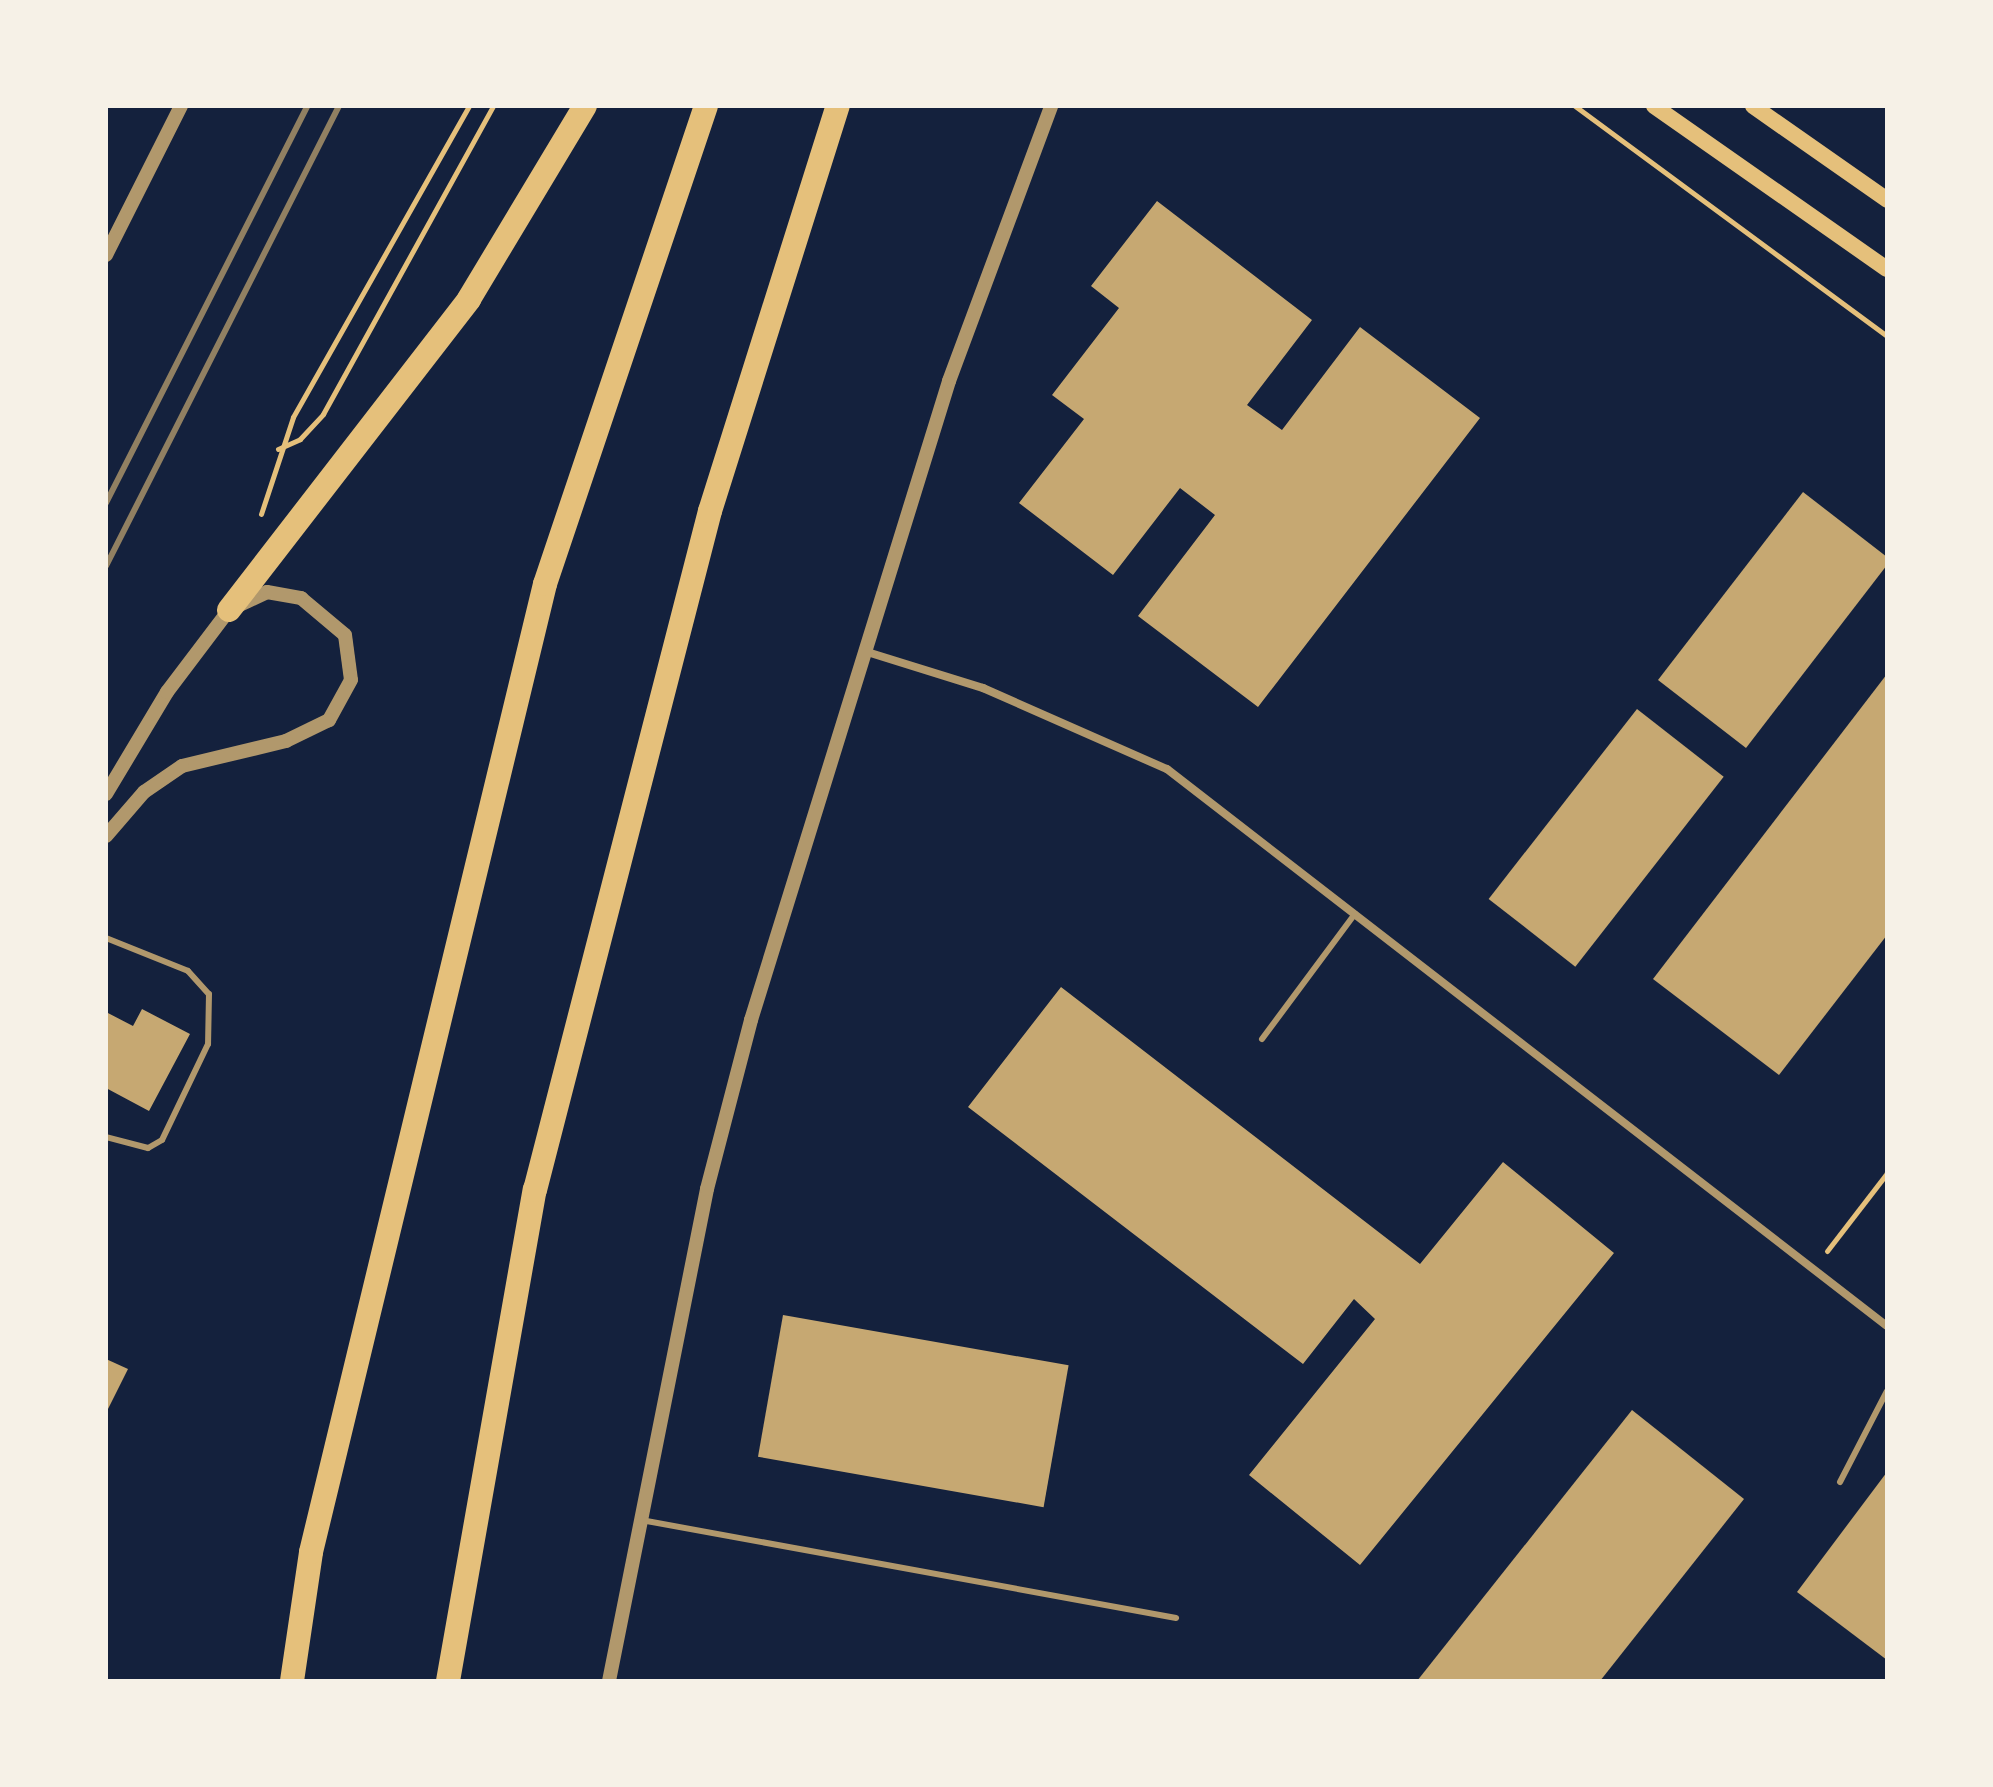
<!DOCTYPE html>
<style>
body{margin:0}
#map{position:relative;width:1993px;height:1787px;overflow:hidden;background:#14213d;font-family:"Varela Round",sans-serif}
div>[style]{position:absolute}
.building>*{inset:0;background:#c6a872;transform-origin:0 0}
.path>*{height:5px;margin:-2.5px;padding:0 2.5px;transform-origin:2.5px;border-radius:2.5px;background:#e5c07b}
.service>*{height:6px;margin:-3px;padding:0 3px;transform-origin:3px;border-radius:3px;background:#b1986c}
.minor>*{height:8px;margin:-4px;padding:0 4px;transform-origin:4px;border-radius:4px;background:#b1986c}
.tertiary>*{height:14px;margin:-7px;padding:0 7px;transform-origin:7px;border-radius:7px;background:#b1986c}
.secondary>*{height:16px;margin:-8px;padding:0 8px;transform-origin:8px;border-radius:8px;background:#e5c07b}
.motorway>*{height:24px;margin:-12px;padding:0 12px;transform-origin:12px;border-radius:12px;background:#e5c07b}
.rail>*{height:6px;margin:-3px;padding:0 3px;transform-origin:3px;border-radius:3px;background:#918062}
span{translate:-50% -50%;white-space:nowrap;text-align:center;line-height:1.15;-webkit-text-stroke:8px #f6f1e7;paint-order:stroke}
.frame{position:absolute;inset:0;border:108px solid #f6f1e7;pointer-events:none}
</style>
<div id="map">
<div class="building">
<div style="clip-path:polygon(1157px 201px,1312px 320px,1247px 405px,1282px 430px,1360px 327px,1480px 418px,1258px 707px,1138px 616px,1215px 515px,1180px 488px,1113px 575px,1019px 503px,1084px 419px,1052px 395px,1119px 308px,1091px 286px)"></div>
<div style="clip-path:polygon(1803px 492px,1887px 557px,1887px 565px,1746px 748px,1658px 680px)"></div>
<div style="clip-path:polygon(1887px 674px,1887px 935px,1779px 1075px,1653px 979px)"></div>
<div style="left:1637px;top:709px;width:110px;height:241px;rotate:38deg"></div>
<div style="clip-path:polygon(1061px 987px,1420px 1264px,1503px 1162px,1614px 1253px,1360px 1565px,1249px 1475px,1375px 1319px,1354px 1299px,1303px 1364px,968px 1107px)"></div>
<div style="clip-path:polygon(142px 1009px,190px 1034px,149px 1111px,106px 1088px,106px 1012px,133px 1026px)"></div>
<div style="left:783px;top:1315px;width:290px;height:144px;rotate:10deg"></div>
<div style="clip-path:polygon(106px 1359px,128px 1369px,106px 1413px)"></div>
<div style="clip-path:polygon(1632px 1410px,1744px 1499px,1600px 1681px,1417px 1681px)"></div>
<div style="clip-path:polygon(1887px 1472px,1887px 1660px,1797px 1592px)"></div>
</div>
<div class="path">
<div style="left:1575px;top:106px;width:388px;rotate:36.4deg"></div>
<div style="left:278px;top:449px;width:24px;rotate:-24deg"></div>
<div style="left:300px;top:439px;width:34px;rotate:-47deg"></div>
<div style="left:323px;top:414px;width:352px;rotate:-61.1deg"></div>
<div style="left:261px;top:514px;width:102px;rotate:-71.7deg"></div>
<div style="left:293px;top:417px;width:357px;rotate:-60.5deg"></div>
<div style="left:1827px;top:1251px;width:98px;rotate:-52.4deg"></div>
</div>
<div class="service">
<div style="left:106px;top:938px;width:88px;rotate:21.9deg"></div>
<div style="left:188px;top:971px;width:31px;rotate:48deg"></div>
<div style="left:209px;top:994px;width:50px;rotate:91.1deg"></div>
<div style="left:208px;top:1044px;width:106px;rotate:115.6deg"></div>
<div style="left:162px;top:1140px;width:16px;rotate:150deg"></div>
<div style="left:148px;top:1148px;width:43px;rotate:-165.3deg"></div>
<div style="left:1262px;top:1039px;width:156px;rotate:-53.4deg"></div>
<div style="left:1840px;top:1482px;width:102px;rotate:-62.7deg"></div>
<div style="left:641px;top:1520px;width:544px;rotate:10.38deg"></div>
</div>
<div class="minor">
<div style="left:864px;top:651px;width:125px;rotate:17.3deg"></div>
<div style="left:983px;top:688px;width:201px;rotate:23.8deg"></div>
<div style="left:1167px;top:769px;width:910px;rotate:37.73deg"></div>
</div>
<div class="tertiary">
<div style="left:106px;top:255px;width:167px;rotate:-63.3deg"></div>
<div style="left:106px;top:794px;width:119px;rotate:-59.1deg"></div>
<div style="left:167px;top:692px;width:103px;rotate:-52.9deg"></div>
<div style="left:229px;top:610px;width:42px;rotate:-25.3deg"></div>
<div style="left:267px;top:592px;width:35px;rotate:10deg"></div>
<div style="left:301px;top:598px;width:57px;rotate:40.1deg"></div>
<div style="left:345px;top:635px;width:45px;rotate:82.4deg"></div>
<div style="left:351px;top:680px;width:46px;rotate:118.8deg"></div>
<div style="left:329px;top:720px;width:48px;rotate:154deg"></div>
<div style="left:286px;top:741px;width:107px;rotate:166.5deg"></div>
<div style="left:182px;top:766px;width:46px;rotate:145.6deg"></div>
<div style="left:144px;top:792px;width:58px;rotate:130.8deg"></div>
<div style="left:609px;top:1681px;width:502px;rotate:-78.73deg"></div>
<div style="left:707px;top:1189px;width:175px;rotate:-75.4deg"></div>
<div style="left:751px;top:1020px;width:669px;rotate:-72.78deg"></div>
<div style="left:949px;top:381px;width:293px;rotate:-69.6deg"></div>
</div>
<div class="secondary">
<div style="left:1654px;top:106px;width:284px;rotate:35deg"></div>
<div style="left:1753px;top:106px;width:164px;rotate:35deg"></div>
</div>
<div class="motorway">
<div style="left:229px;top:610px;width:393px;rotate:-52.3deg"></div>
<div style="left:469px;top:299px;width:225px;rotate:-59deg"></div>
<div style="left:292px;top:1681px;width:130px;rotate:-81.6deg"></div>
<div style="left:311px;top:1552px;width:996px;rotate:-76.41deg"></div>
<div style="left:545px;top:584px;width:504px;rotate:-71.39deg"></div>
<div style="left:448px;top:1681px;width:499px;rotate:-80deg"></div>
<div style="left:535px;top:1190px;width:701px;rotate:-75.55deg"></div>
<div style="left:710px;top:511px;width:425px;rotate:-72.5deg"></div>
</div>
<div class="rail">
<div style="left:106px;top:503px;width:445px;rotate:-63.1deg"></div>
<div style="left:106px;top:566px;width:516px;rotate:-63.14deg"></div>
</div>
<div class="frame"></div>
</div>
